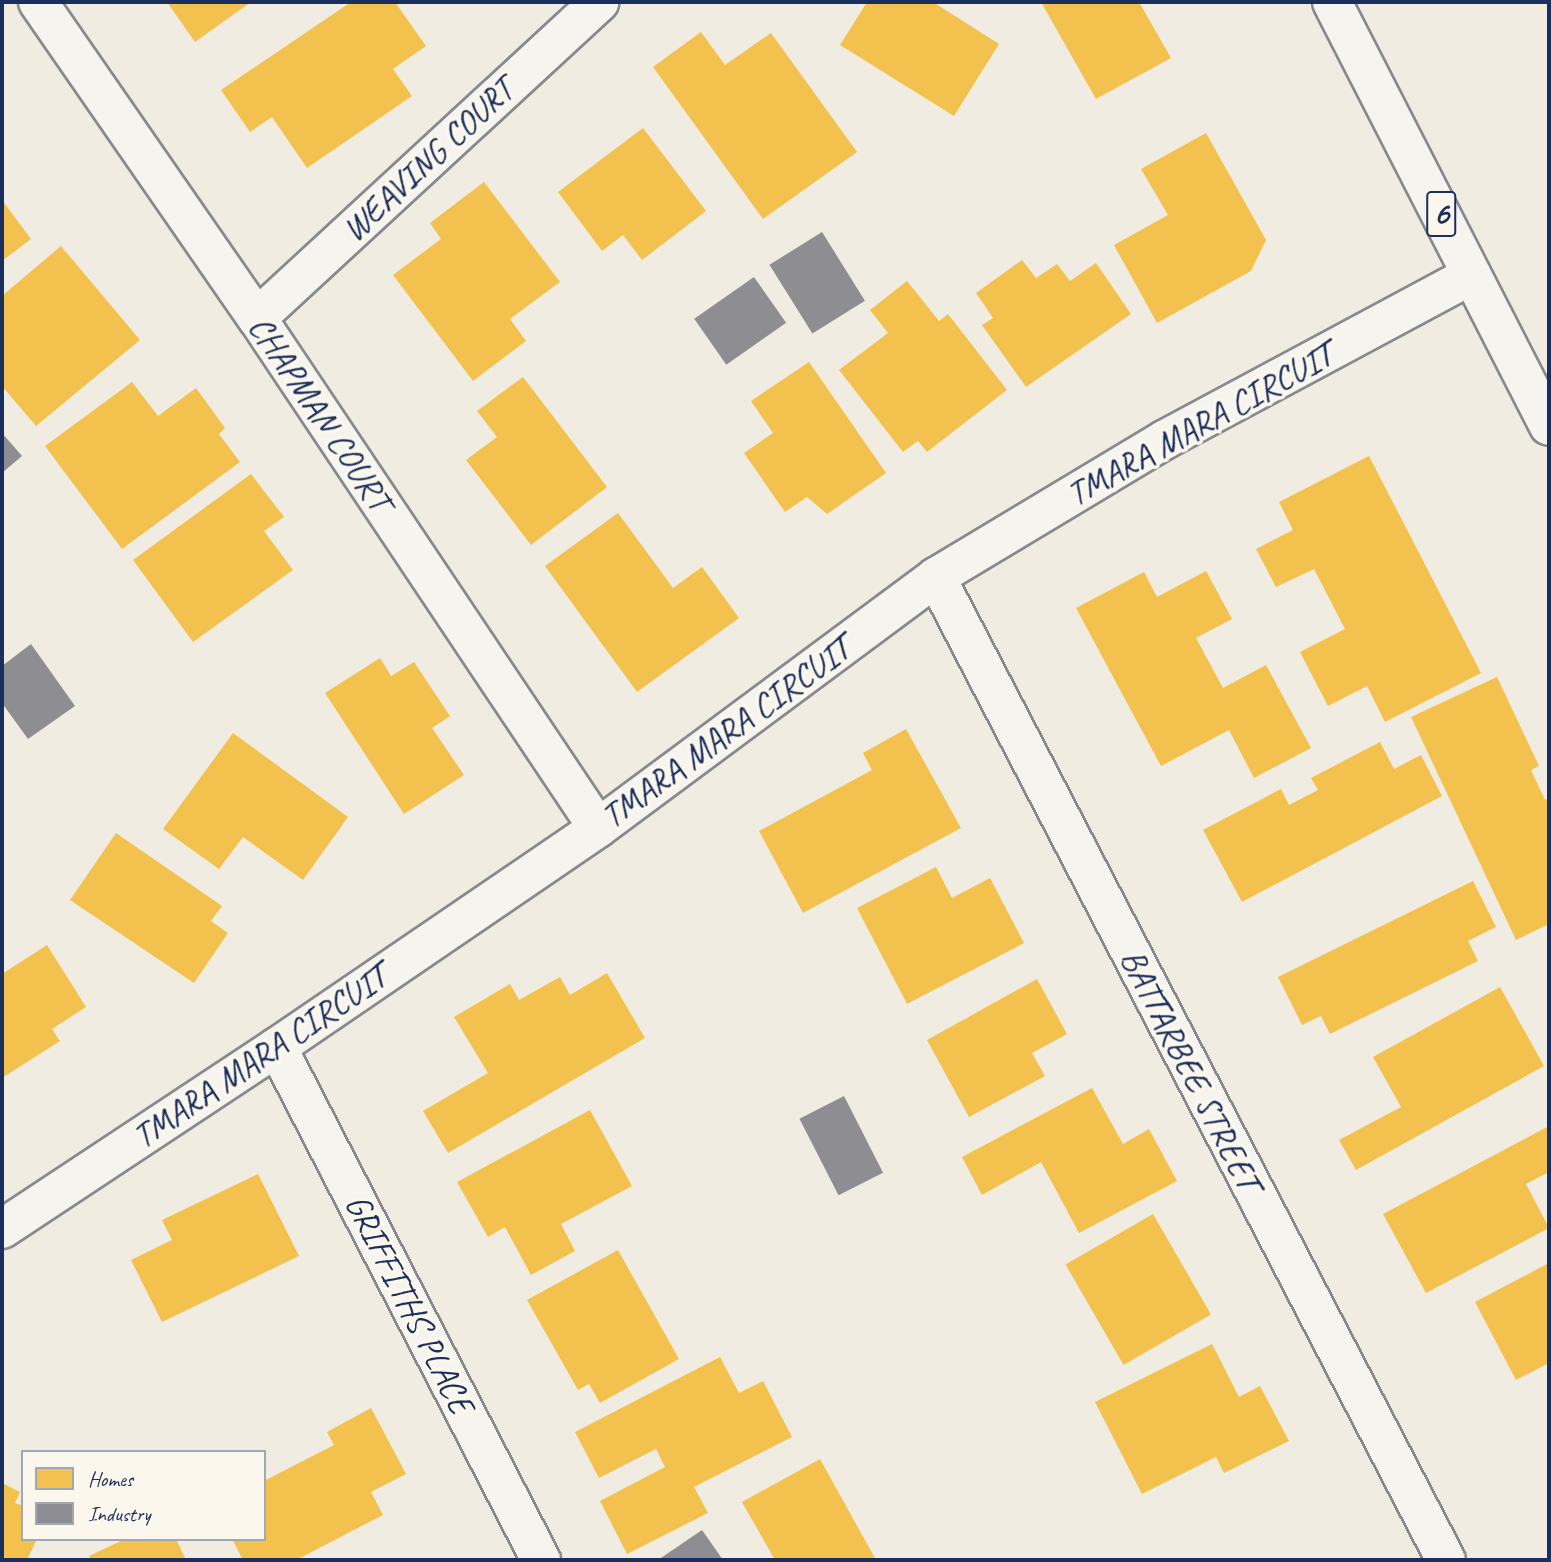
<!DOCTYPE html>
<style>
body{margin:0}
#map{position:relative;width:1551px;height:1562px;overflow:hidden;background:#f1ece2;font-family:Caveat,sans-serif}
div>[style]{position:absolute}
.homes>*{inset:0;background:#f2c14e;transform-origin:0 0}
.industry>*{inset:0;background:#8d8d92;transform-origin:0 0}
.roads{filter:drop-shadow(2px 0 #87898d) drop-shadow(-2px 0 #87898d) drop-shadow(0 2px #87898d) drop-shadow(0 -2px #87898d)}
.street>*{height:38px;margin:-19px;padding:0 19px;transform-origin:19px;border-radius:19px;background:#f5f4ef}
.primary>*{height:38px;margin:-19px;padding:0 19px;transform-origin:19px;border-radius:19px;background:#f5f4ef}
span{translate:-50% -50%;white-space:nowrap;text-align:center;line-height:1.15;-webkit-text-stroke:7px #fbf7ec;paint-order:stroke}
.shield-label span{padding:2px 5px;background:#fbf7ec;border:2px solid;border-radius:5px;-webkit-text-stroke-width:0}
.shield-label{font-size:33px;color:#1b2f5e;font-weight:700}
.street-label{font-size:35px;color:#1b2f5e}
.frame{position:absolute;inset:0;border:4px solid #1b2f5e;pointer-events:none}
.legend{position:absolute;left:21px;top:1450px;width:245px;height:91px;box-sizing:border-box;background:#fbf7ec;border:2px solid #a1a7b3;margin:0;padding:9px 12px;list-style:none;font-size:21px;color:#1b2f5e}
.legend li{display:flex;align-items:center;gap:14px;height:35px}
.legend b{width:35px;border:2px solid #a1a7b3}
</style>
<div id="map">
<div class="homes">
<div style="clip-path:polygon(167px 2px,251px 2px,195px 42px)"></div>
<div style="clip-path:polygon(351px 2px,395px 2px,426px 46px,393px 69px,412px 96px,307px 168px,272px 117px,250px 132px,221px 90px)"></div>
<div style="clip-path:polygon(867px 2px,933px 2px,999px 44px,954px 116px,840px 45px)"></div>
<div style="clip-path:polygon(1041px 2px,1139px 2px,1171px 58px,1096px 99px)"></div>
<div style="clip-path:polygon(701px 32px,725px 65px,771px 33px,857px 152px,763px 219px,653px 67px)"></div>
<div style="clip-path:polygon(643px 128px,706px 211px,642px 260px,623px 235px,602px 251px,558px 192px)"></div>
<div style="clip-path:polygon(1206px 133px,1266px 240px,1251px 271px,1157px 323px,1114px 245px,1168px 215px,1141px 169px)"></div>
<div style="clip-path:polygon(484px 182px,560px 282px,510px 319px,526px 341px,473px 381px,393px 275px,441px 239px,430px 223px)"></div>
<div style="clip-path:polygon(2px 200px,31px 239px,2px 261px)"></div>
<div style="clip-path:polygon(61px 246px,140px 340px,36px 426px,2px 386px,2px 296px)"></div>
<div style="clip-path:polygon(1022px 260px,1036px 278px,1057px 264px,1070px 281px,1096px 263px,1131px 314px,1026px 387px,982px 325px,993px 318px,976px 293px)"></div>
<div style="clip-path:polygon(907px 281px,939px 321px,948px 314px,1007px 390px,927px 452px,918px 441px,903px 452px,839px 370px,888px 333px,870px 310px)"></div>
<div style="clip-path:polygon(809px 362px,886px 473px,827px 514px,807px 497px,785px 512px,744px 453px,773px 433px,751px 401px)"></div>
<div style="clip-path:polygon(523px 377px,607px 487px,531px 545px,466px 460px,497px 437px,477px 411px)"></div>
<div style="clip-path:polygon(132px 382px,158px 416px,196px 388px,225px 428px,219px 434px,240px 462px,122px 549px,45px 446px)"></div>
<div style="clip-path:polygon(1369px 456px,1481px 673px,1385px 722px,1367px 686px,1328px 706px,1300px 652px,1345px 629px,1314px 569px,1276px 587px,1256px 549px,1293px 530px,1279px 502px)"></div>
<div style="clip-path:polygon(251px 474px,284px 517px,264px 531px,293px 570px,193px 642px,133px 560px)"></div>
<div style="clip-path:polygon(618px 513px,673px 588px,702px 567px,739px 618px,637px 692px,545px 566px)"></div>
<div style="clip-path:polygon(1206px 571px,1232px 619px,1196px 638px,1223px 688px,1266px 665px,1311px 748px,1254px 778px,1229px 730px,1161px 766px,1076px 608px,1144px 572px,1157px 597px)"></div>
<div style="clip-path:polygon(380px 658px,391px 676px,414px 662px,450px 716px,432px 728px,464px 775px,404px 814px,325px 693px)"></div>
<div style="clip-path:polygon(1497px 677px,1539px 766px,1531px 770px,1545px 800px,1549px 797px,1549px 924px,1516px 940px,1411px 717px)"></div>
<div style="clip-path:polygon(906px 729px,961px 828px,803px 913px,759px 831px,872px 770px,863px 753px)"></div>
<div style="clip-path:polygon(233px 733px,348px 817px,303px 880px,243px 837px,219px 869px,163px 829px)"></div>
<div style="clip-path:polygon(1380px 742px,1394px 769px,1421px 755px,1442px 796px,1242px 902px,1203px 830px,1281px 789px,1289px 805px,1318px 790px,1311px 778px)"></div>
<div style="clip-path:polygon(116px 833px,222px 906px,211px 921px,228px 933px,194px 983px,70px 900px)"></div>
<div style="clip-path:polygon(936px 867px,952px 898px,990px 878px,1024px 943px,907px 1004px,857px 908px)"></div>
<div style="clip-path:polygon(1473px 881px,1496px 927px,1468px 941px,1478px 961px,1330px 1034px,1321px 1016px,1302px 1025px,1278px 977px)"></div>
<div style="clip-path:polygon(47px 945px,86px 1007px,52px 1029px,60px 1041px,2px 1078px,2px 974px)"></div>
<div style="clip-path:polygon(607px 973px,645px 1038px,448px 1153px,423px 1111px,488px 1073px,454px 1017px,510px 984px,519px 1000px,560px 977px,570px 995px)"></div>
<div style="clip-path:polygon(1037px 979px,1067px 1034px,1032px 1053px,1045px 1076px,969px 1117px,927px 1040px)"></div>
<div style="clip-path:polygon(1500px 987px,1544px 1066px,1356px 1170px,1339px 1140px,1401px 1107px,1373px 1057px)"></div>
<div style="clip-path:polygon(1092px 1088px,1123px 1144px,1149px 1129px,1177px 1181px,1079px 1233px,1041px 1162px,982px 1195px,962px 1157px)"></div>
<div style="clip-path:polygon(590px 1110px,632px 1186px,561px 1224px,575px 1251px,531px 1275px,505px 1227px,488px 1237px,457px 1182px)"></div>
<div style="clip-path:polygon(1549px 1126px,1549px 1172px,1526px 1184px,1549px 1228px,1426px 1293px,1383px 1214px)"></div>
<div style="clip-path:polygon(258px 1174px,299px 1256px,162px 1322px,131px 1260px,172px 1240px,162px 1220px)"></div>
<div style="left:1153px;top:1214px;width:116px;height:101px;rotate:60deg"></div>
<div style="clip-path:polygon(618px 1250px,679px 1359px,600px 1403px,589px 1384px,578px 1390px,527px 1300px)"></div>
<div style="clip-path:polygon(1549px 1263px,1549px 1363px,1516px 1380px,1475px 1302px)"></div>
<div style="clip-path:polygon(1212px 1344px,1239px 1397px,1260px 1386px,1289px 1441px,1224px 1473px,1216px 1457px,1142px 1494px,1095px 1402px)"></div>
<div style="clip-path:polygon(720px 1357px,739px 1393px,763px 1381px,792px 1437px,694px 1487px,708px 1513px,627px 1554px,600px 1501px,665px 1467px,656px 1449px,599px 1478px,575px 1432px)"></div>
<div style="clip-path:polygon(371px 1408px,406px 1474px,371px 1492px,383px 1515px,296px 1560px,243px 1560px,232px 1539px,264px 1539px,264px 1481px,334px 1445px,327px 1432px)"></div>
<div style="clip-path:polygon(820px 1459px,876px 1560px,775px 1560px,742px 1502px)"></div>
<div style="clip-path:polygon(2px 1483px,20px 1492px,15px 1503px,23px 1506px,23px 1539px,37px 1539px,27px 1560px,2px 1560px)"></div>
<div style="clip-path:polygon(125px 1539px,176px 1539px,186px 1560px,91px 1560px,89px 1556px)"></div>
</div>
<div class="industry">
<div style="left:822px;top:232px;width:81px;height:62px;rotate:58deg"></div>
<div style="left:754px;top:277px;width:56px;height:73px;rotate:55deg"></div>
<div style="clip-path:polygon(2px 433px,22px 456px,2px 473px)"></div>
<div style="clip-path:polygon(31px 644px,75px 706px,28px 739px,2px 703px,2px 666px)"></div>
<div style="left:844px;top:1096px;width:86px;height:50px;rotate:63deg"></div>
<div style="clip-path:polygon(702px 1530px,723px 1560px,658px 1560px)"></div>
</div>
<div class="roads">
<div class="street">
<div style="left:38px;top:2px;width:384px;rotate:55.3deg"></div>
<div style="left:257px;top:318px;width:613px;rotate:56.23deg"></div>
<div style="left:257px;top:318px;width:466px;rotate:-42.7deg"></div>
<div style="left:936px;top:577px;width:1107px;rotate:62.58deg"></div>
<div style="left:277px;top:1047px;width:577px;rotate:62.77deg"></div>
<div style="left:2px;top:1229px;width:330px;rotate:-33.5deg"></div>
<div style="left:277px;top:1047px;width:389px;rotate:-34.3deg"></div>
<div style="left:598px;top:828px;width:421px;rotate:-36.6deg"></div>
<div style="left:936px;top:577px;width:266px;rotate:-31deg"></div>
<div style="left:1164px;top:440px;width:349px;rotate:-28.2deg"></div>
</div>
<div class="primary">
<div style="left:1332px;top:2px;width:476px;rotate:62.9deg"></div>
</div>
</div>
<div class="shield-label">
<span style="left:1441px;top:214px">6</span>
</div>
<div class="street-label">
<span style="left:428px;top:160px;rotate:-43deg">WEAVING COURT</span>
<span style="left:320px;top:413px;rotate:56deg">CHAPMAN COURT</span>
<span style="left:1200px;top:425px;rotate:-29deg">TMARA MARA CIRCUIT</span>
<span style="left:726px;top:733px;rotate:-36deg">TMARA MARA CIRCUIT</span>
<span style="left:260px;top:1057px;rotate:-34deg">TMARA MARA CIRCUIT</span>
<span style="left:1190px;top:1070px;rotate:63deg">BATTARBEE STREET</span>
<span style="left:409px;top:1304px;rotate:63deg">GRIFFITHS PLACE</span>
</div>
<div class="frame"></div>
<ul class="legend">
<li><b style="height:19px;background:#f2c14e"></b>Homes</li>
<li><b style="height:19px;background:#8d8d92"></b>Industry</li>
</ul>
</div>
